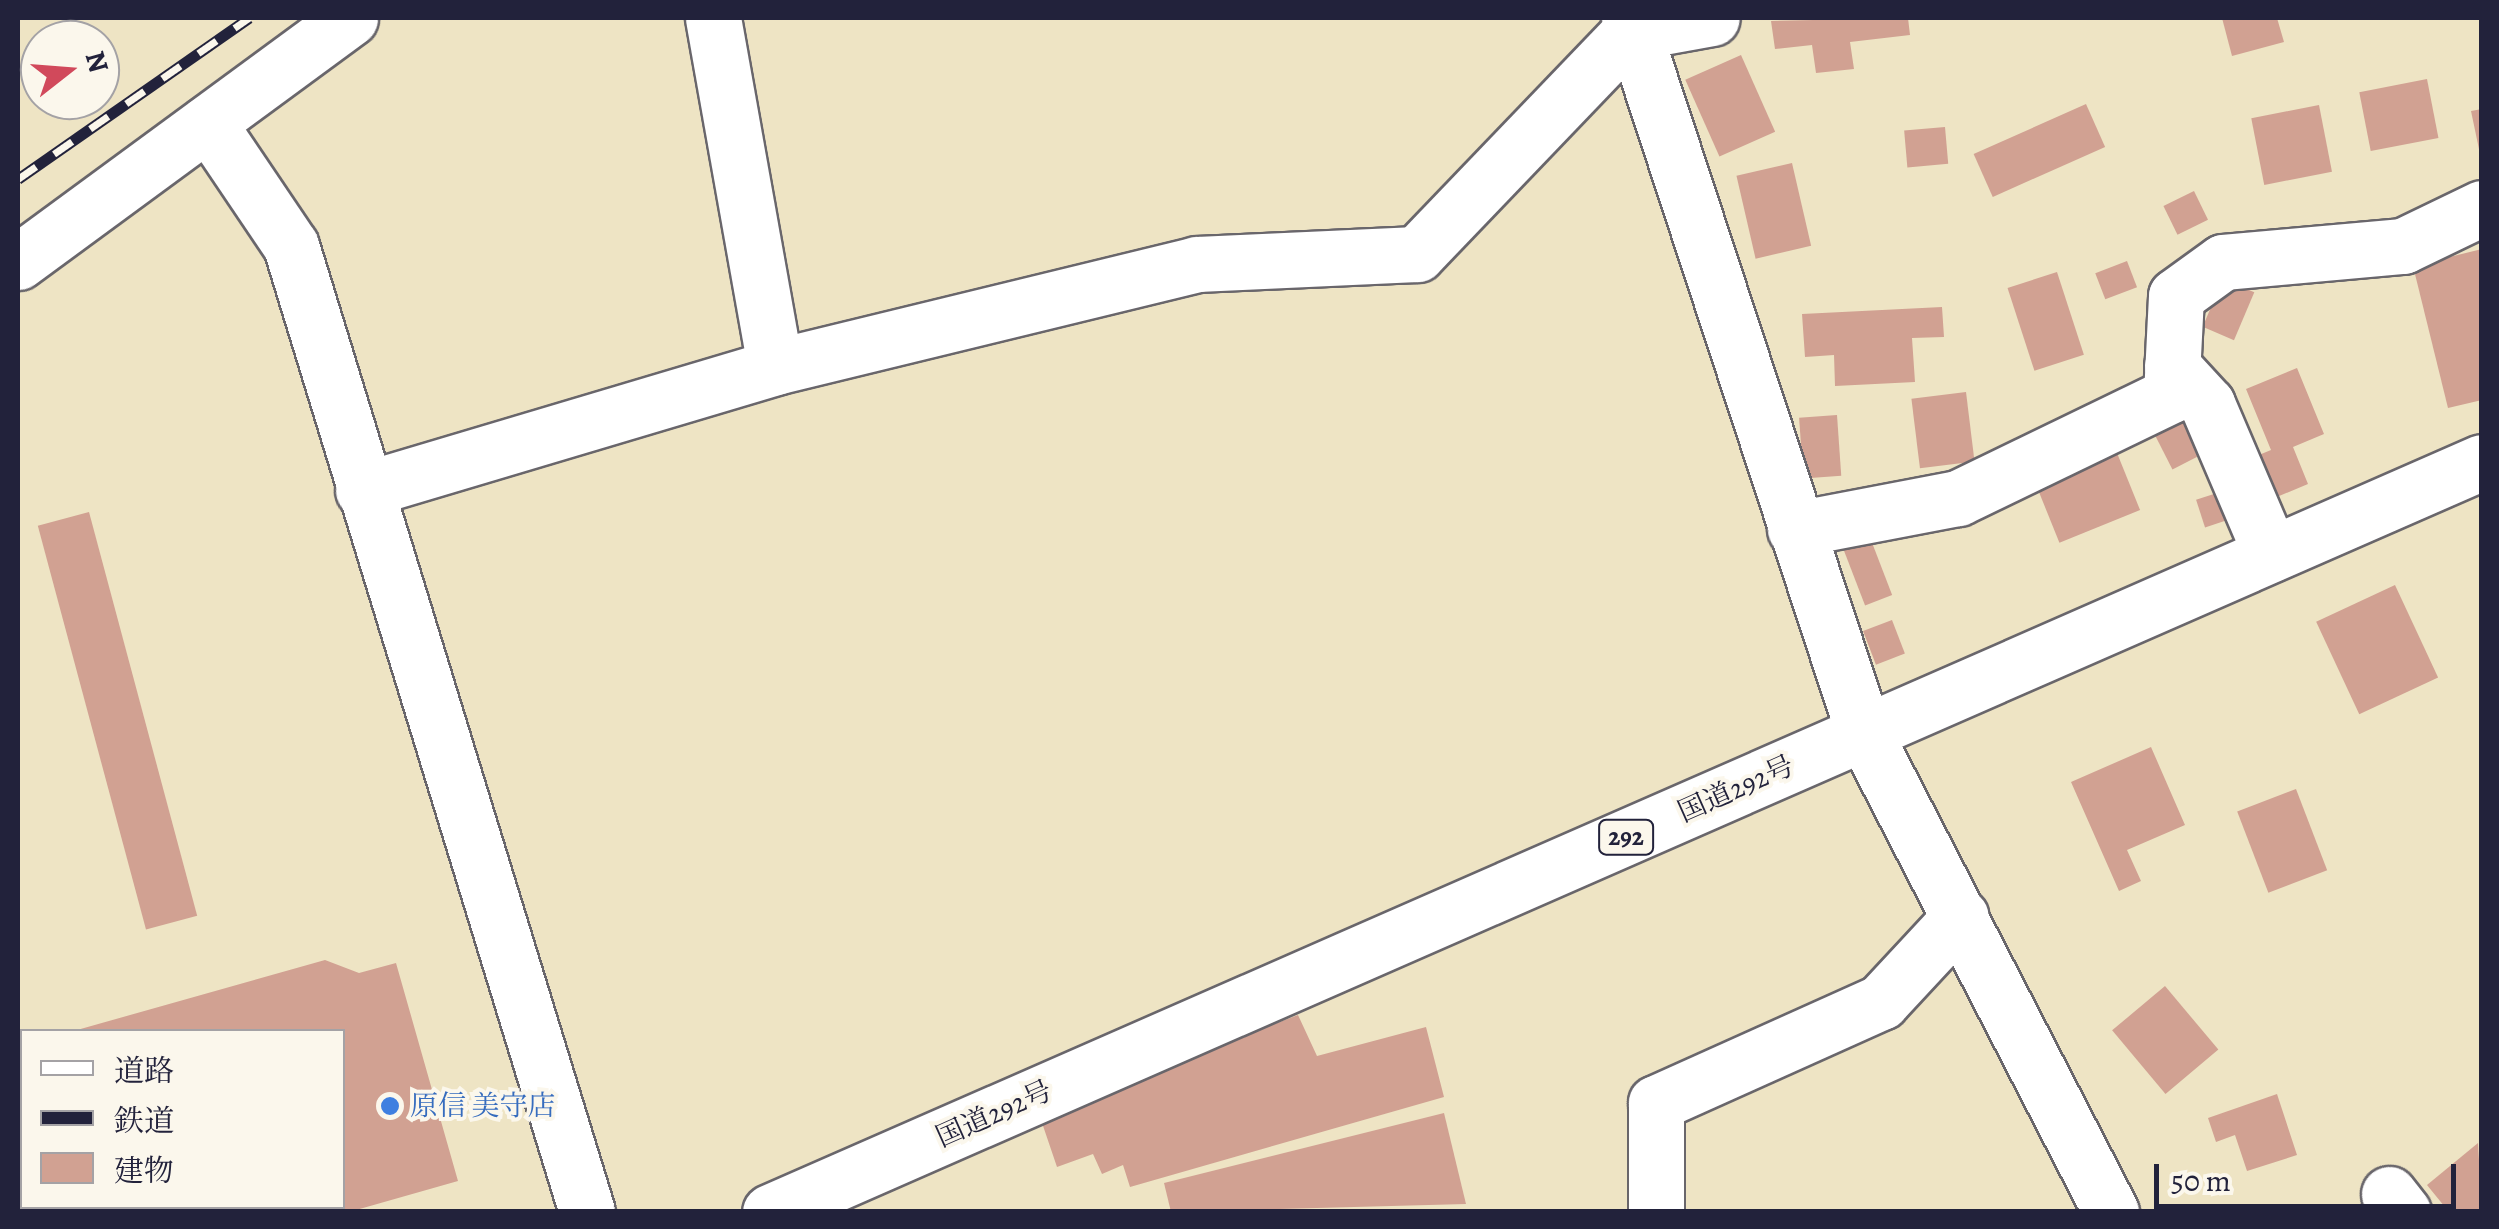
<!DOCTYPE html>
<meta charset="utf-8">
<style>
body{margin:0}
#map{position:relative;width:2499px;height:1229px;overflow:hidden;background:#eee4c4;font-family:Alegreya,"Noto Serif JP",serif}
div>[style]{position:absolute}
.building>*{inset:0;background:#d1a192;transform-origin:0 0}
.roads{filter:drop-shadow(2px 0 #69666b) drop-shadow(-2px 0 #69666b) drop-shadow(0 2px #69666b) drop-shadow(0 -2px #69666b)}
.minor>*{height:55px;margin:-27.5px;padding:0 27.5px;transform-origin:27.5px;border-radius:27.5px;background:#fff}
.highway>*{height:55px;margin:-27.5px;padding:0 27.5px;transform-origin:27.5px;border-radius:27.5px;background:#fff}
.rail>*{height:11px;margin-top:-5.5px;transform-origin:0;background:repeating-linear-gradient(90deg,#fbf7ec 0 22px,#22223b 0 44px);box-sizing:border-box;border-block:2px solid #22223b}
.dots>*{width:28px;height:28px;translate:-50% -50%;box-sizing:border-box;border:5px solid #fbf7ec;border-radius:50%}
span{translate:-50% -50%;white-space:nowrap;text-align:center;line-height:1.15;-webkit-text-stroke:8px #fbf7ec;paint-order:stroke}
.shield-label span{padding:2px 8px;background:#fbf7ec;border:2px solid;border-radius:8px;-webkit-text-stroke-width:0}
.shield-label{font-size:25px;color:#22223b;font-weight:700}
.street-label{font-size:28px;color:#22223b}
.shop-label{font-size:28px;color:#366cbe}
.left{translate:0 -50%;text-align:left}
.frame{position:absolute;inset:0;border:20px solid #22223b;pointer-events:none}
.legend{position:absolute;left:20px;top:1029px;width:325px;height:180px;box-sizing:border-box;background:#fbf7ec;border:2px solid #a4a2a5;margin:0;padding:12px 18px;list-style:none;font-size:30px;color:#22223b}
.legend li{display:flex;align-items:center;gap:20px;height:50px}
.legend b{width:50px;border:2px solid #a4a2a5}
.north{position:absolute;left:20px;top:20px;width:100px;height:100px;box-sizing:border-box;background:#fbf7ec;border:2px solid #a4a2a5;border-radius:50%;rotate:73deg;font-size:28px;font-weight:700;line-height:40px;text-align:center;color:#22223b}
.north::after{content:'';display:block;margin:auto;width:35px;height:45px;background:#d1495b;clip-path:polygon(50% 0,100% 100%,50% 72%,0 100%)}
.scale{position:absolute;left:2154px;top:1164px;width:302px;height:45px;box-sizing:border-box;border:5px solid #22223b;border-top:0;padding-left:12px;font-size:30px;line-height:35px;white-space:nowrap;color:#22223b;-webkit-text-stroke:8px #fbf7ec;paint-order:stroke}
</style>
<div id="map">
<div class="building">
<div style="clip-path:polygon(1908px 18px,1910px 35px,1850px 42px,1854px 69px,1816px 73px,1812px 45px,1775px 49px,1771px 21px)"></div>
<div style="clip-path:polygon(2222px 18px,2277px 18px,2284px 42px,2232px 56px)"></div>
<div style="left:1741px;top:55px;width:84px;height:61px;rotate:66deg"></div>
<div style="left:2427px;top:79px;width:60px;height:69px;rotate:79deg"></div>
<div style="left:2086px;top:104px;width:47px;height:123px;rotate:66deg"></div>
<div style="left:2319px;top:105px;width:68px;height:69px;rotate:79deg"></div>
<div style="clip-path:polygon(2482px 109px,2482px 154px,2480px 154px,2471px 111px)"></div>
<div style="left:1945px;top:127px;width:37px;height:41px;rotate:85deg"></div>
<div style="left:1792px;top:163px;width:85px;height:57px;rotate:77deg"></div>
<div style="left:2194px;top:191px;width:32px;height:34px;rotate:64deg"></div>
<div style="clip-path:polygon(2482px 249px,2482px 400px,2448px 408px,2413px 266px)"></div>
<div style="left:2127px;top:261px;width:28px;height:34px;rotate:69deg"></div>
<div style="left:2057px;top:272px;width:87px;height:52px;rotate:72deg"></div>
<div style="left:2223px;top:279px;width:34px;height:52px;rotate:23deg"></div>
<div style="clip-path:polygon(1942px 307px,1944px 337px,1912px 338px,1915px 382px,1835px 386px,1834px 355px,1805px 357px,1802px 314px)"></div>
<div style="clip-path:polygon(2297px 368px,2324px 434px,2293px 447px,2308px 484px,2272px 499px,2254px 457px,2271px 450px,2246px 389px)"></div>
<div style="left:1966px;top:392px;width:70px;height:55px;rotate:83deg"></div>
<div style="left:2180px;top:405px;width:54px;height:36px;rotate:63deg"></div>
<div style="left:1837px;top:415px;width:61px;height:38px;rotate:86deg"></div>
<div style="left:2115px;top:448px;width:67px;height:87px;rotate:68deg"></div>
<div style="left:2217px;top:493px;width:29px;height:22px;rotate:72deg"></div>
<div style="left:89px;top:512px;width:418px;height:53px;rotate:75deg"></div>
<div style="left:1871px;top:540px;width:59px;height:29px;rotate:69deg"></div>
<div style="left:2395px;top:585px;width:102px;height:87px;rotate:65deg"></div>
<div style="left:1892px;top:620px;width:36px;height:31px;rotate:69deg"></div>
<div style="clip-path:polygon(2151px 747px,2185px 825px,2127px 850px,2141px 881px,2119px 891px,2071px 782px)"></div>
<div style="left:2296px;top:789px;width:87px;height:63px;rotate:69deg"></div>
<div style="clip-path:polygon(325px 960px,359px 973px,396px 963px,458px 1181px,349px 1212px,111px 1212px,342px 1206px,342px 1032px,77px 1030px)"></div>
<div style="left:2165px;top:986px;width:83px;height:69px;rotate:50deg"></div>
<div style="clip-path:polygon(1298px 1015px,1317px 1056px,1426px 1027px,1444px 1097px,1130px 1187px,1123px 1165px,1102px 1174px,1093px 1154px,1057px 1167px,1039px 1114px)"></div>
<div style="clip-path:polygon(2277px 1094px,2297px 1155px,2247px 1171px,2235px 1135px,2216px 1142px,2208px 1118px)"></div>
<div style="clip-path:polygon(1444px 1113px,1466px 1204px,1171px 1212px,1164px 1183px)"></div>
<div style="clip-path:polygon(2478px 1143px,2482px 1212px,2449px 1212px,2427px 1185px)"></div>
</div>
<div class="roads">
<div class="minor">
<div style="left:713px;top:18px;width:354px;rotate:79.9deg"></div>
<div style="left:1629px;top:18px;width:753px;rotate:71.81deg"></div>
<div style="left:1864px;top:733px;width:539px;rotate:62.72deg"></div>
<div style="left:208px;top:123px;width:148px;rotate:56deg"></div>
<div style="left:291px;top:246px;width:1010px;rotate:72.96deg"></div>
<div style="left:18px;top:262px;width:412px;rotate:-36.3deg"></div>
<div style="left:2172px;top:366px;width:52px;rotate:47.4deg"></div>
<div style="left:2207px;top:404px;width:163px;rotate:66.9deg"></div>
<div style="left:363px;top:490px;width:430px;rotate:-16.6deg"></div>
<div style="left:775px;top:367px;width:434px;rotate:-13.7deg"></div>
<div style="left:1197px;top:264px;width:220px;rotate:-2.6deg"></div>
<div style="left:1417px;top:254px;width:306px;rotate:-46.2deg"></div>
<div style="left:1629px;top:33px;width:84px;rotate:-10.2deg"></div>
<div style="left:1795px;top:529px;width:166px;rotate:-10.8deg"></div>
<div style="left:1958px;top:498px;width:237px;rotate:-25.8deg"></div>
<div style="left:2171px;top:395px;width:99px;rotate:-87.1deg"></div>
<div style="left:2176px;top:296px;width:58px;rotate:-35.9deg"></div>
<div style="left:2223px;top:262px;width:181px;rotate:-5.1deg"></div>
<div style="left:2403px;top:246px;width:88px;rotate:-25.7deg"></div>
<div style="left:2389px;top:1194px;width:23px;rotate:52deg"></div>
<div style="left:1656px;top:1212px;width:109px;rotate:-90deg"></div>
<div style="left:1656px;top:1103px;width:247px;rotate:-24.2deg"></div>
<div style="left:1881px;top:1002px;width:117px;rotate:-47.1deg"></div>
</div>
<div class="highway">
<div style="left:770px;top:1212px;width:1869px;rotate:-23.66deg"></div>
</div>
</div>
<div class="rail">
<div style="left:18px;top:179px;width:282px;rotate:-34.9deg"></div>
</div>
<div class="dots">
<div style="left:390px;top:1106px;background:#3f7fe0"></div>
</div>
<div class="shield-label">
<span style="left:1626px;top:837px">292</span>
</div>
<div class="street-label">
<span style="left:1736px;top:789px;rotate:-24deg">国道292号</span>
<span style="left:994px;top:1114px;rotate:-24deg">国道292号</span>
</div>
<div class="shop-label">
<span class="left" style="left:410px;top:1106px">原信 美守店</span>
</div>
<div class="frame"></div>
<ul class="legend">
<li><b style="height:12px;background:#fff"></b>道路</li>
<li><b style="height:12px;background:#22223b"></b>鉄道</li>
<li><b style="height:28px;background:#d1a192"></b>建物</li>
</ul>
<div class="north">N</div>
<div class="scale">50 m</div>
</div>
